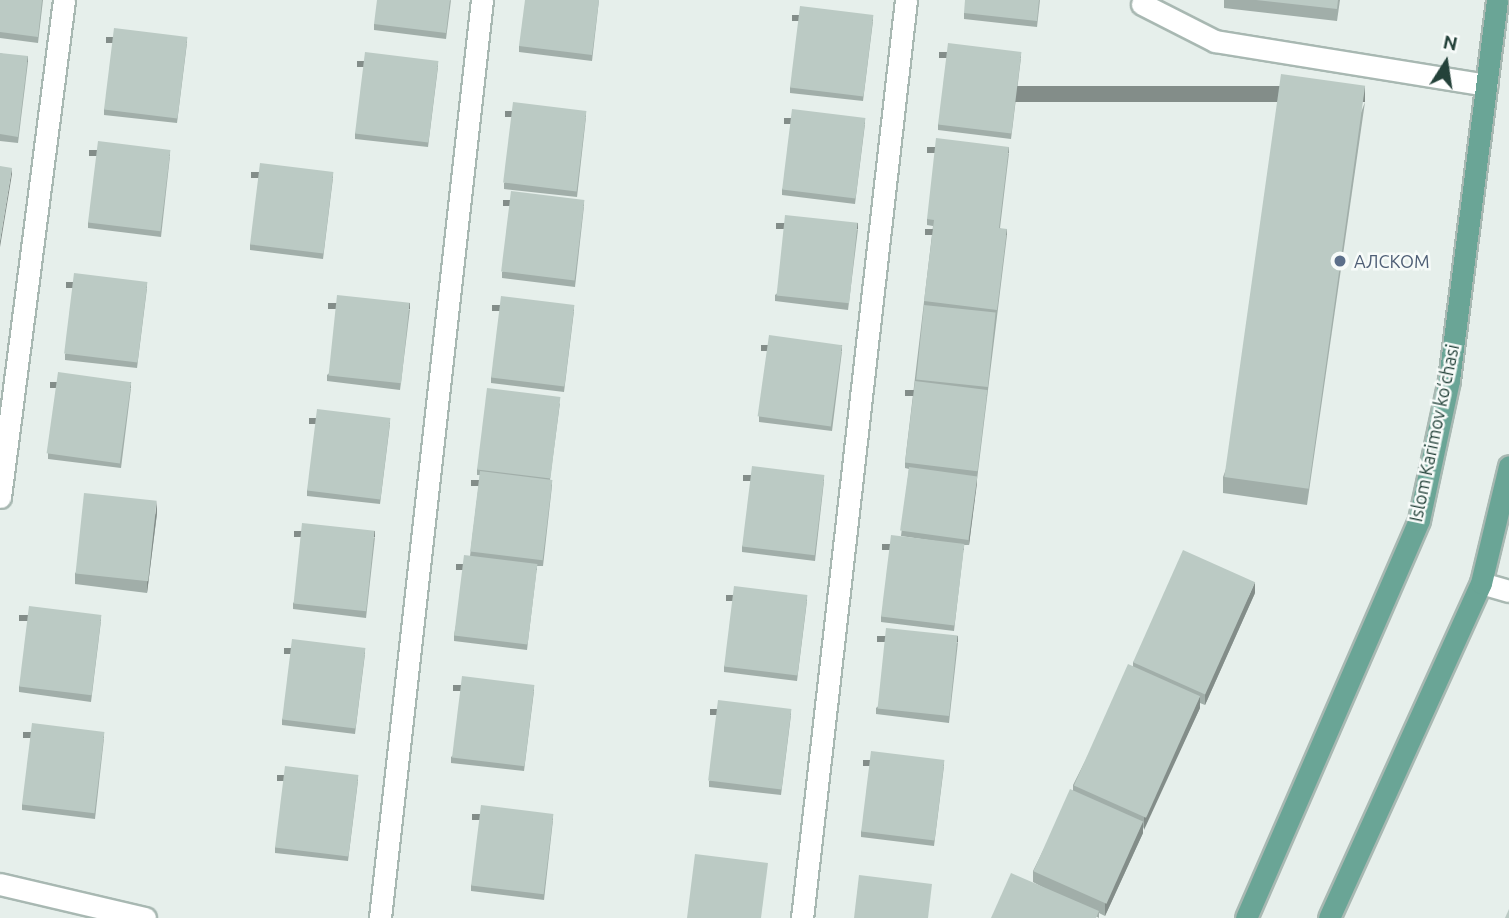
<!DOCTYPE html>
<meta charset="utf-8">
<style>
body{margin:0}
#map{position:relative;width:1509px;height:918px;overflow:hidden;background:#e6efeb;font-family:Ubuntu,sans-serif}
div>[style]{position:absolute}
.roads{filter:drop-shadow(2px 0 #a8b8b2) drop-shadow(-2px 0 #a8b8b2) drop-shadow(0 2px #a8b8b2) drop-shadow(0 -2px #a8b8b2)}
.service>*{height:21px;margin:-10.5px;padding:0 10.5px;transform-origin:10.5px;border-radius:10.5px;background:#fff}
.minor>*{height:21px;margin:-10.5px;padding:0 10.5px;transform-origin:10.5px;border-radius:10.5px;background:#fff}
.primary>*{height:21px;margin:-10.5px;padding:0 10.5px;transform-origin:10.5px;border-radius:10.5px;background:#6aa596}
.wall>*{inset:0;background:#a1aea9}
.shaded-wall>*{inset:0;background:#838d89;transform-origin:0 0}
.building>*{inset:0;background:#bbcac4;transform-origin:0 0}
.dots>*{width:19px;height:19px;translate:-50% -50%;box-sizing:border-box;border:4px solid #f7fbf9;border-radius:50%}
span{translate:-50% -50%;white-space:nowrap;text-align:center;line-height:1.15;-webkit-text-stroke:5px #f7fbf9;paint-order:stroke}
.service-label{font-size:18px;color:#4e5e75}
.left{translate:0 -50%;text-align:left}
.street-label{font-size:18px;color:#24423a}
.north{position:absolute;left:1411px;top:28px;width:70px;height:70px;-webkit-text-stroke:5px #f7fbf9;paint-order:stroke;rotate:12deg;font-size:19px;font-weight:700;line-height:28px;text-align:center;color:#24423a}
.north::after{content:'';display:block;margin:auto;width:24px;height:32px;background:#24423a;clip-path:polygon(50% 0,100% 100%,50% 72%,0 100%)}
</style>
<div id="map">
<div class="roads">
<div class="service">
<div style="left:1142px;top:4px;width:82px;rotate:26.9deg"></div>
<div style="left:1215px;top:41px;width:275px;rotate:9.2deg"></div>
</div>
<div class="minor">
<div style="left:0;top:497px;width:501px;rotate:-82.66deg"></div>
<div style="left:1481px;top:583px;width:29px;rotate:16deg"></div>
<div style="left:0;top:884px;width:149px;rotate:13.2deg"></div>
<div style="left:380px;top:918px;width:924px;rotate:-83.66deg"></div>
<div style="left:802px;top:918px;width:924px;rotate:-83.54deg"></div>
</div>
<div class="primary">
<div style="left:1246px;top:918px;width:434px;rotate:-66.5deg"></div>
<div style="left:1419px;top:520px;width:143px;rotate:-77.9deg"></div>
<div style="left:1449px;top:380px;width:383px;rotate:-82.8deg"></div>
<div style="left:1329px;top:918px;width:368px;rotate:-65.6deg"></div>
<div style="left:1481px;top:583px;width:120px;rotate:-76.5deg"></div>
</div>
</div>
<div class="wall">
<div style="clip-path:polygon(0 0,43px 0,38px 43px,0 38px)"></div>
<div style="clip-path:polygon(451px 0,446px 39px,374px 30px,374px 24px)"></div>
<div style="clip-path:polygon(599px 0,592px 61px,519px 52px,519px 46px)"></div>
<div style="clip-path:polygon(1040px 0,1037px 27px,964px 19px,964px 13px)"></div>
<div style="clip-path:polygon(1224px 0,1340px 0,1337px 21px,1224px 8px)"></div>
<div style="clip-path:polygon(873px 21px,863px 101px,790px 93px,790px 87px)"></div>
<div style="clip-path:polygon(187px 43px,177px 123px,104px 115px,104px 109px)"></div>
<div style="clip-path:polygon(0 53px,28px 62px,18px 143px,0 141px)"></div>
<div style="clip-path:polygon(1021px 58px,1011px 139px,938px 130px,938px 124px)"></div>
<div style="clip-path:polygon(438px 67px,428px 147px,355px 139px,355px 133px)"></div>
<div style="clip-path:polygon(1365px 102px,1307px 505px,1223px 493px,1223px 477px)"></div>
<div style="clip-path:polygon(586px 117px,577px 197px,504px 189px,504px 183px)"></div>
<div style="clip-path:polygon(865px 124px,855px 204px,782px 195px,782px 189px)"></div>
<div style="clip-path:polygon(1009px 153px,1000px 228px,1007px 235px,969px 545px,964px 545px,954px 631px,881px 622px,881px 616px,935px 541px,901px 536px,909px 469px,905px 468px,905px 462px,933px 226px,927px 225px,927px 219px)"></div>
<div style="clip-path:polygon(170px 156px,161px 237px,88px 228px,88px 222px)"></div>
<div style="clip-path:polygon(333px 178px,323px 259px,250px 250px,250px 244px)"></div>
<div style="clip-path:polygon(584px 206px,575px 287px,502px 278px,502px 272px)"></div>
<div style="clip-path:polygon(858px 229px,848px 310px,775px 301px,775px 295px)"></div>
<div style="clip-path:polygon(147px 288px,137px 368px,65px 360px,65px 354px)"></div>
<div style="clip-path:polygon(410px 309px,400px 390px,327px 381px,327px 375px)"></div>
<div style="clip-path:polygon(574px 311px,564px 392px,491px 383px,491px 377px)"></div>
<div style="clip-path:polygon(842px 351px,832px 431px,759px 422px,759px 416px)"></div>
<div style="clip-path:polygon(131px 388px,121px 468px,48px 459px,48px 453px)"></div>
<div style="clip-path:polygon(560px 403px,550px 479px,552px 486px,543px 566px,537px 566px,527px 650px,454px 641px,454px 635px,470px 556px,480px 475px,477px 475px,477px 469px)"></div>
<div style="clip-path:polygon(390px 424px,380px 504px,307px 496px,307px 490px)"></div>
<div style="clip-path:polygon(824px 481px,815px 561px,742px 552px,742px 546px)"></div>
<div style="clip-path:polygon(157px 513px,147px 593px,75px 584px,75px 573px)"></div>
<div style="clip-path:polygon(375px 537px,366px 618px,293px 609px,293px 603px)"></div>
<div style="clip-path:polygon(1255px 593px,1205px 705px,1200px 703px,1200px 708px,1143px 829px,1143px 833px,1105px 916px,1099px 913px,1099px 918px,1033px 882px,1033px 871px,1073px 790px,1073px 785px,1133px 666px,1133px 662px)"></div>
<div style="clip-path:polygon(807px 601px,797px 681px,724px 672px,724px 666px)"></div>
<div style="clip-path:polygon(101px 621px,91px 702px,19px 692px,19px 686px)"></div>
<div style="clip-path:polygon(958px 642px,949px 723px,876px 714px,876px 708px)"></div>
<div style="clip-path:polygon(365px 654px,355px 734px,282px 725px,282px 719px)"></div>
<div style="clip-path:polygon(534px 691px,524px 771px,451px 763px,451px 757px)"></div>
<div style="clip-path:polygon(791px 715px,781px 795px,709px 787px,709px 781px)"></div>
<div style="clip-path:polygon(104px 738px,95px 819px,22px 810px,22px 804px)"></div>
<div style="clip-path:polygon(944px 766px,934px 846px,861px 837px,861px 831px)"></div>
<div style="clip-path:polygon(358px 781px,348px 861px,275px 853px,275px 847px)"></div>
<div style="clip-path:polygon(553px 820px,544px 900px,471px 891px,471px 885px)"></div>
</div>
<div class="shaded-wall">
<div style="left:873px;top:15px;width:6px;height:81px;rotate:90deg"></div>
<div style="left:187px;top:37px;width:6px;height:81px;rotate:90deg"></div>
<div style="left:1021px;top:52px;width:6px;height:82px;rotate:90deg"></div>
<div style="left:28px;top:56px;width:6px;height:82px;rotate:90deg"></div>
<div style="left:438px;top:61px;width:6px;height:81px;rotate:90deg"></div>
<div style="left:1365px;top:86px;width:16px;height:407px;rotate:90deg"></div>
<div style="left:586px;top:111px;width:6px;height:81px;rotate:90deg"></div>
<div style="left:865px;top:118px;width:6px;height:81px;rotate:90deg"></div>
<div style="left:1009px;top:147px;width:6px;height:82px;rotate:90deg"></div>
<div style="left:170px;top:150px;width:6px;height:81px;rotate:90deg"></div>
<div style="clip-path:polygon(12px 168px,12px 174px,0 247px,0 241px)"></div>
<div style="left:333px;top:172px;width:6px;height:82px;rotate:90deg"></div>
<div style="left:584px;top:200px;width:6px;height:81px;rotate:90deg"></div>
<div style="left:858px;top:223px;width:6px;height:82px;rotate:90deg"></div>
<div style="left:1007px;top:229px;width:6px;height:82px;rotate:90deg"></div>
<div style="left:147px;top:282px;width:6px;height:81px;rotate:90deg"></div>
<div style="left:410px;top:303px;width:6px;height:82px;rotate:90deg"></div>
<div style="left:574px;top:305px;width:6px;height:82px;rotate:90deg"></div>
<div style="left:842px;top:345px;width:6px;height:81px;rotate:90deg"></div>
<div style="left:131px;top:382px;width:6px;height:81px;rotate:90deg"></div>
<div style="left:987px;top:390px;width:6px;height:82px;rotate:90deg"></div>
<div style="left:390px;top:418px;width:6px;height:81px;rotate:90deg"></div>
<div style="left:824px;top:475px;width:6px;height:81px;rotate:90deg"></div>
<div style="clip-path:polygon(977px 477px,977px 483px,969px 545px,969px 539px)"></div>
<div style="left:552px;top:480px;width:6px;height:81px;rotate:90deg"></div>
<div style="clip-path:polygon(157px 501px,157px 513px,147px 593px,147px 582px)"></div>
<div style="left:375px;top:531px;width:6px;height:81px;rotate:90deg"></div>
<div style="left:964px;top:544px;width:6px;height:82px;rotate:90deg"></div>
<div style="left:537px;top:564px;width:6px;height:81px;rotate:90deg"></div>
<div style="clip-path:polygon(1255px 582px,1255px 593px,1205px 705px,1205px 693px)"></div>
<div style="left:807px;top:595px;width:6px;height:81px;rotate:90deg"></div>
<div style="left:101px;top:615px;width:6px;height:82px;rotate:90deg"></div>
<div style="left:958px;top:636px;width:6px;height:81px;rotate:90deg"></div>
<div style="left:365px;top:648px;width:6px;height:81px;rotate:90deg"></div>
<div style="left:534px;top:685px;width:6px;height:81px;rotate:90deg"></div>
<div style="clip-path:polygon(1200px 696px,1200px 708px,1144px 830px,1144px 818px)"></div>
<div style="left:791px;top:709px;width:6px;height:81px;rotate:90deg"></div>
<div style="left:104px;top:732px;width:6px;height:81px;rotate:90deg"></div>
<div style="left:944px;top:760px;width:6px;height:81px;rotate:90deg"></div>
<div style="left:358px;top:775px;width:6px;height:81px;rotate:90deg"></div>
<div style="left:553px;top:814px;width:6px;height:81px;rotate:90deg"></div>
<div style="clip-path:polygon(1143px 821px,1143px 833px,1105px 916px,1105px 904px)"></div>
</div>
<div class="building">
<div style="clip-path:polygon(0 0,42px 0,38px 37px,0 32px)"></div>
<div style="clip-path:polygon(377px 0,450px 0,446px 33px,374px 24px)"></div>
<div style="clip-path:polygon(525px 0,599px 0,592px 55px,519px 46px)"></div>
<div style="clip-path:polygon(965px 0,1039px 0,1037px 21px,964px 13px)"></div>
<div style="clip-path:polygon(1256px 0,1338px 0,1337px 9px)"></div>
<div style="left:800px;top:6px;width:74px;height:82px;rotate:7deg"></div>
<div style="left:114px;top:28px;width:74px;height:82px;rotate:7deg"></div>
<div style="left:948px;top:43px;width:74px;height:82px;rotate:7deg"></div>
<div style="left:365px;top:52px;width:74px;height:82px;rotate:7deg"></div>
<div style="clip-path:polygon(0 53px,28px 56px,18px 137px,0 134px)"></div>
<div style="left:1281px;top:74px;width:85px;height:407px;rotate:8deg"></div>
<div style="left:513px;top:102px;width:74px;height:81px;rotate:7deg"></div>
<div style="left:792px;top:109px;width:74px;height:81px;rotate:7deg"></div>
<div style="clip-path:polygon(936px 138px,1009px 147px,999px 228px,1007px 229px,997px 310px,924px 301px,934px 220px,927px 219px)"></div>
<div style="left:98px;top:141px;width:73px;height:82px;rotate:7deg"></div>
<div style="left:260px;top:163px;width:74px;height:82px;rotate:7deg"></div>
<div style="clip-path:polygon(0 166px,12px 168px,0 241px)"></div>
<div style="left:511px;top:191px;width:74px;height:81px;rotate:7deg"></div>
<div style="left:785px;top:215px;width:73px;height:81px;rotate:6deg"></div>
<div style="left:74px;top:273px;width:74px;height:81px;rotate:7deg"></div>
<div style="left:337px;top:295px;width:73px;height:81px;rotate:6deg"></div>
<div style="left:501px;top:296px;width:74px;height:82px;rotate:7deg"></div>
<div style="left:924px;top:305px;width:72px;height:75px;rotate:6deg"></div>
<div style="left:769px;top:335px;width:74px;height:82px;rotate:8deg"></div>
<div style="left:58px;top:372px;width:74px;height:82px;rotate:8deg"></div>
<div style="left:915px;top:381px;width:73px;height:82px;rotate:7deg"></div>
<div style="left:487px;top:388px;width:74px;height:82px;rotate:7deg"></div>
<div style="left:317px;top:409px;width:74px;height:82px;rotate:7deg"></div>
<div style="left:752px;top:466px;width:73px;height:81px;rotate:7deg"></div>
<div style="left:909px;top:467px;width:69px;height:64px;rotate:8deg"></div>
<div style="left:480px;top:471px;width:73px;height:81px;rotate:7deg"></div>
<div style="left:84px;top:493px;width:73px;height:81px;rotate:6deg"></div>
<div style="left:302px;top:523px;width:73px;height:81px;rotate:6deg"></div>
<div style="left:891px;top:535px;width:74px;height:82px;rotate:7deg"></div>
<div style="left:1183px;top:550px;width:79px;height:123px;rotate:24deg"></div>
<div style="left:464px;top:555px;width:74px;height:81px;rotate:7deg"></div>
<div style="left:734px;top:586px;width:74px;height:81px;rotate:7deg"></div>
<div style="left:29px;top:606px;width:73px;height:81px;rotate:7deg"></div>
<div style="left:886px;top:628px;width:72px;height:81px;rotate:6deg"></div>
<div style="left:292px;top:639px;width:74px;height:81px;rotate:7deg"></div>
<div style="left:1128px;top:664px;width:79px;height:133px;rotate:24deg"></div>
<div style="left:462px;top:676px;width:73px;height:82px;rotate:7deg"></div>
<div style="left:718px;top:700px;width:74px;height:81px;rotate:7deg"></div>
<div style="left:32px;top:723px;width:73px;height:82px;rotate:7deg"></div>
<div style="left:871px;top:751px;width:74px;height:81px;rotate:7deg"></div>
<div style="left:285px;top:766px;width:74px;height:82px;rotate:7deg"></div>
<div style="left:1070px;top:789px;width:80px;height:90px;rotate:24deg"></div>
<div style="left:481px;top:805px;width:73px;height:81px;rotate:7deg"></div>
<div style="clip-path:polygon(695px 854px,768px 863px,761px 918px,687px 918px)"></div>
<div style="clip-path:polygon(1011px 873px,1099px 911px,1096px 918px,991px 918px)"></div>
<div style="clip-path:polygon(859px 875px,932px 884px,928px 918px,854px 918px)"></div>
<div style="clip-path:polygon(1509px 909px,1509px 918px,1505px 918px)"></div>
</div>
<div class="dots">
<div style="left:1340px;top:261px;background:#5c6f8a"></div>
</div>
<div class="service-label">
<span class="left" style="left:1354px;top:261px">АЛСКОМ</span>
</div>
<div class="street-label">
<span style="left:1434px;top:433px;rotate:-78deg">Islom Karimov ko‘chasi</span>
</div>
<div class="north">N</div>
</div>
